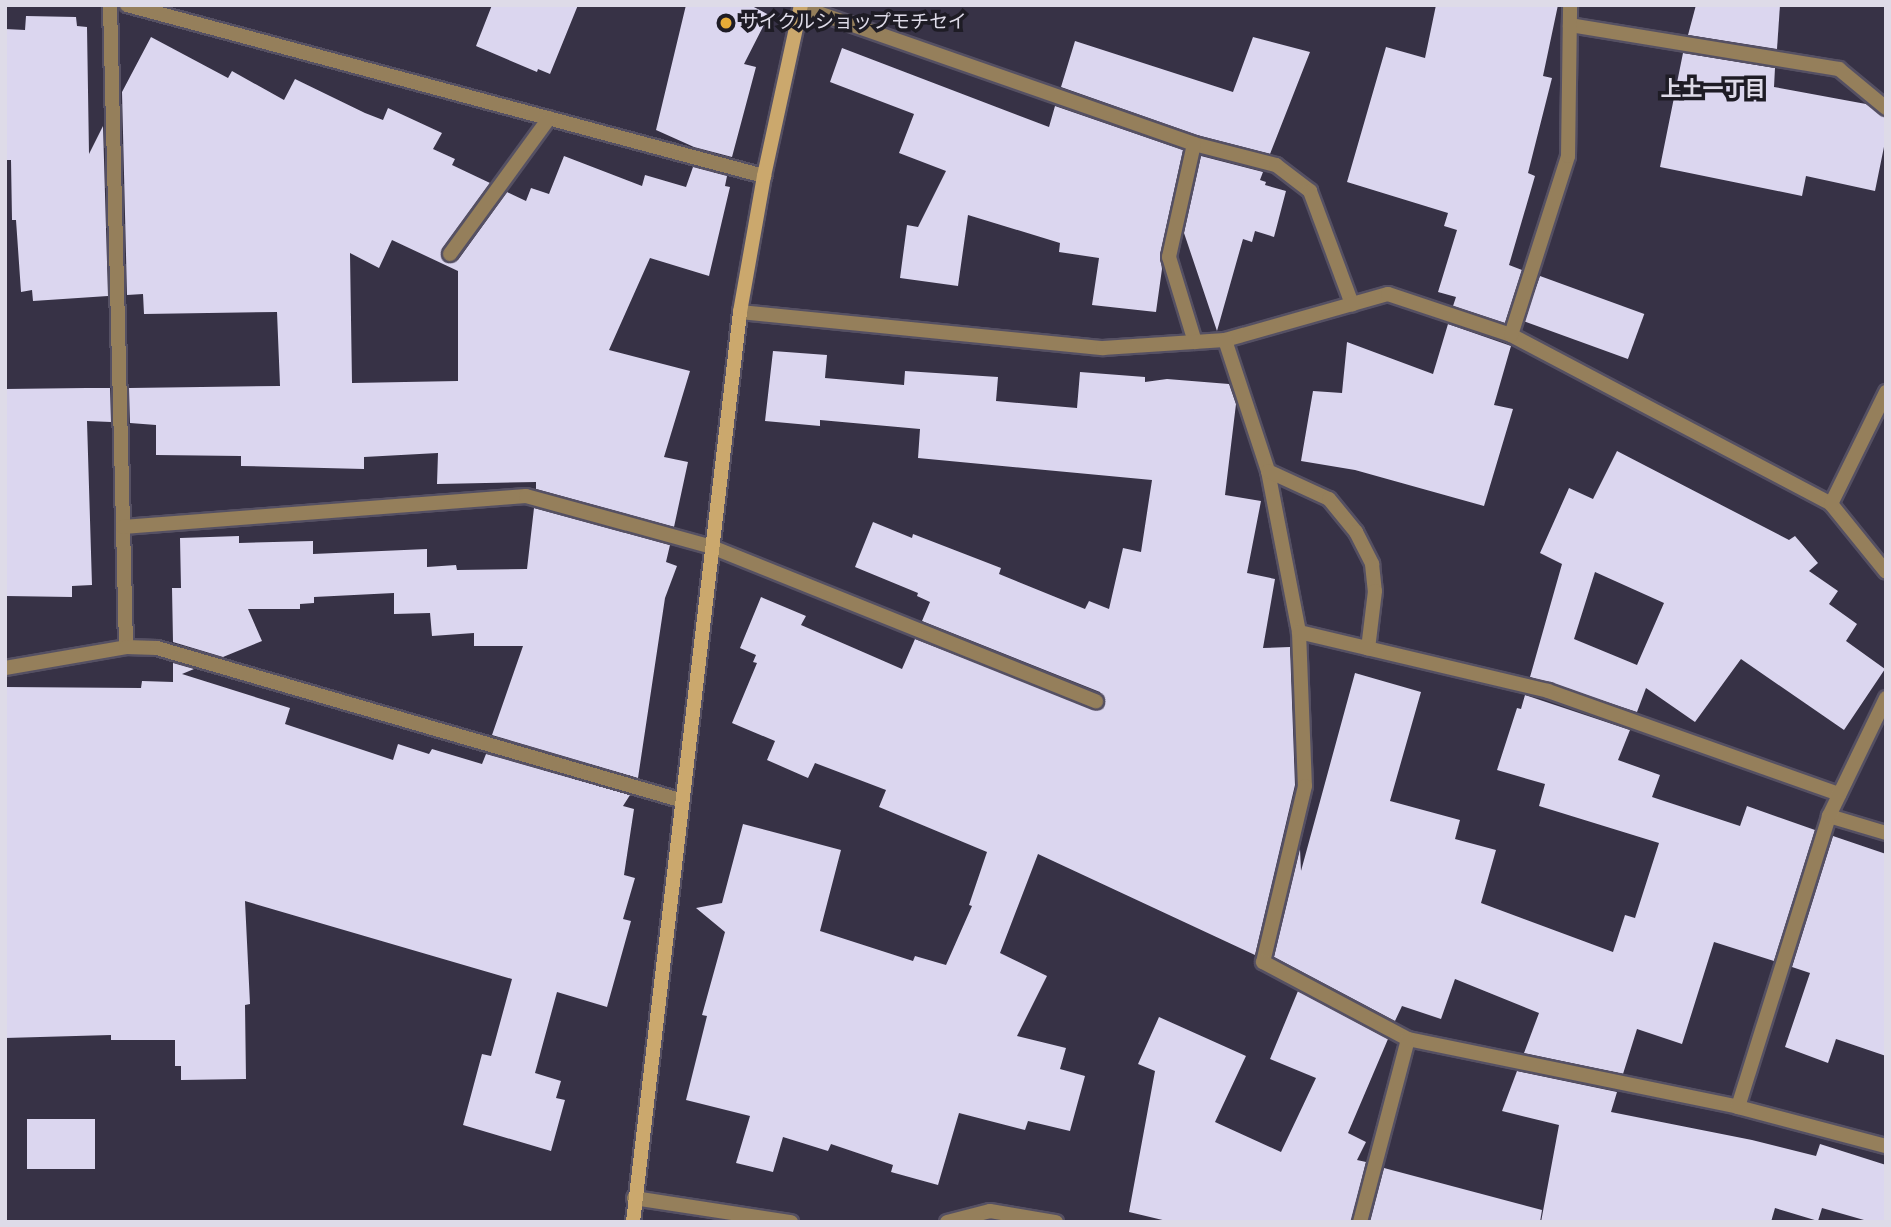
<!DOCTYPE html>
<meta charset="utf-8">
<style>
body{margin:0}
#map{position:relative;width:1891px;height:1227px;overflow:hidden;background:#373246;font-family:"Nunito Sans","Noto Sans JP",sans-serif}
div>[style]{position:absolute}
.building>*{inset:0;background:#dbd6ef;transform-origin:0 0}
.roads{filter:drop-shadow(2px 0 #555063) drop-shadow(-2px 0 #555063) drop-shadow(0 2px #555063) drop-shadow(0 -2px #555063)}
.street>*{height:14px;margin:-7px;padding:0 7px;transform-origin:7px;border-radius:7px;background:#957f5b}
.secondary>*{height:14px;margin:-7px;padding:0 7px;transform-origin:7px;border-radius:7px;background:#cba86d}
.dots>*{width:19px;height:19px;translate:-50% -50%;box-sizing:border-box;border:4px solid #1e1c25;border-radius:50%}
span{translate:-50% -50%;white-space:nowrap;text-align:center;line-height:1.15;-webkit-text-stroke:7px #1e1c25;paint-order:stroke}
.poi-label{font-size:19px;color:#dedbe8}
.left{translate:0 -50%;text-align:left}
.neighbourhood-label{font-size:21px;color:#dedbe8;font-weight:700}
.frame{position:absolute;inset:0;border:7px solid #dedbe8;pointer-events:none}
</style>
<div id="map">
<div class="building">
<div style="clip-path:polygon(492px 5px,578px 5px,550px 74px,538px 69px,537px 72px,476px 46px)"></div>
<div style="clip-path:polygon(686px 5px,750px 5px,769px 15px,744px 64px,756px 67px,732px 157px,694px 147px,656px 130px)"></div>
<div style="clip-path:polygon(1436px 5px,1558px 5px,1543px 76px,1552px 78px,1528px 173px,1535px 176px,1509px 265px,1522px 270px,1505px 323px,1453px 306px,1456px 297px,1438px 292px,1457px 230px,1444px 226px,1448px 213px,1347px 182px,1386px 47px,1425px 58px)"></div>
<div style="clip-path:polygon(1696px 5px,1780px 5px,1777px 49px,1688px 35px)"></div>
<div style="clip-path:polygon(26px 16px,76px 17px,77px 26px,87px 27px,89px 154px,103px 126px,108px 296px,33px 301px,32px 290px,21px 292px,16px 220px,12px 220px,11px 160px,5px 160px,5px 29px,25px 30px)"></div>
<div style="clip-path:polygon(evenodd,151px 37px,228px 78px,232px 71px,284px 100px,295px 79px,365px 113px,383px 120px,388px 108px,442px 133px,433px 149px,455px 159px,452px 165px,490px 183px,442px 249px,442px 258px,448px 263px,458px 260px,507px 192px,526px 201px,531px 188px,549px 194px,564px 156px,642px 186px,645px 175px,686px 187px,693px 167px,727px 176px,725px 186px,730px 187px,709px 276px,650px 258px,609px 350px,690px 371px,664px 457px,688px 462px,674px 527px,536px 489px,536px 482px,437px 484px,438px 453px,364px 457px,364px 469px,241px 466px,241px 456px,156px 455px,156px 425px,130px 423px,129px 388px,280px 386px,277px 312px,144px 314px,143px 294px,127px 295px,122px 92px,151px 37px,392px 240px,458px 271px,458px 381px,352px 383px,350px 253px,379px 268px,392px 240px)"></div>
<div style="clip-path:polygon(1253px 37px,1310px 52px,1270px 154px,1197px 135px,1061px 87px,1075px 41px,1233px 92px)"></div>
<div style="clip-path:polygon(842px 48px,1049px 127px,1055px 106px,1183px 150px,1160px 255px,1162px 269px,1156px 312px,1092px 305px,1099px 258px,1059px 252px,1060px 243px,968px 215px,958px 286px,900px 278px,907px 225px,918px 227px,946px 171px,899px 153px,914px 114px,830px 82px)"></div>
<div style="clip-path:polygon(1683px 53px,1775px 68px,1774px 87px,1866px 104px,1886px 117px,1886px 137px,1875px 191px,1806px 176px,1802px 196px,1660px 167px)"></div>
<div style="clip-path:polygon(1201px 156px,1263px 172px,1260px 180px,1266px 182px,1265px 185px,1286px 191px,1274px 237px,1255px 231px,1252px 242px,1243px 239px,1217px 331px,1184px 233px)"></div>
<div style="left:1540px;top:276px;width:111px;height:48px;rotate:20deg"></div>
<div style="clip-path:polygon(1448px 324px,1511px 346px,1494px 405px,1513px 409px,1484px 506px,1355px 470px,1301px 461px,1313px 391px,1342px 393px,1347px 342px,1433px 374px)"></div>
<div style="clip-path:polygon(773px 351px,827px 355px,825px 378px,904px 385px,905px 371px,998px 377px,996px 401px,1077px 408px,1080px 372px,1145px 377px,1145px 382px,1167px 379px,1229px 384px,1236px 404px,1225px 495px,1261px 501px,1247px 573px,1275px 579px,1263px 648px,1290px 647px,1295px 785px,1255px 955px,1038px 854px,1000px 953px,1047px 976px,1017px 1036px,1066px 1048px,1060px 1069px,1085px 1076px,1070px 1131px,1028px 1121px,1025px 1130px,959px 1113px,938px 1185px,891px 1172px,893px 1165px,831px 1144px,828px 1151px,783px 1137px,773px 1172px,736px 1163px,750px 1116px,686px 1100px,707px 1016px,702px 1015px,725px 932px,696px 908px,722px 903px,743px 824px,841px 850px,820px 931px,913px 961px,915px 956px,946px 965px,972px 906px,969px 905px,987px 852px,879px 807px,886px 790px,815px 763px,808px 778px,767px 760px,775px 741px,732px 723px,757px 663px,753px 662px,756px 655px,740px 648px,761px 597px,806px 616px,801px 625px,902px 669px,915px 639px,1098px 710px,1105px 704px,1100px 692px,922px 621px,930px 602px,917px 596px,918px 593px,855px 567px,873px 522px,912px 538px,913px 534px,1001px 568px,999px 574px,1085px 609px,1089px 601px,1109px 609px,1123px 548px,1141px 552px,1152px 480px,918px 458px,920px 429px,820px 420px,820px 426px,765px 421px)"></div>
<div style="clip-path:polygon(87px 388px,110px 388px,111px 422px,87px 421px,92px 585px,72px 586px,72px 597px,6px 596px,5px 389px)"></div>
<div style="clip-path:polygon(evenodd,1617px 451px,1789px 540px,1795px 536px,1818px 563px,1809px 571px,1838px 591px,1829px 604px,1857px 624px,1846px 641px,1885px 669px,1844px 730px,1741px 659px,1695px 722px,1646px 688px,1637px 712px,1530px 677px,1562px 564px,1540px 553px,1569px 488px,1593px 499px,1617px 451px,1595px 572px,1664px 603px,1637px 665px,1574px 639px,1595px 572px)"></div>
<div style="clip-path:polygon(534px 508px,670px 545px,666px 562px,677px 566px,665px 598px,638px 778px,492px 735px,523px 646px,474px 646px,474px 633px,432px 636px,430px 613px,394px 614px,394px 593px,314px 597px,314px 603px,300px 604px,300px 609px,248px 609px,262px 641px,223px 657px,173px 642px,172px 588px,181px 588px,180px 538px,239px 536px,239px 543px,313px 541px,313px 554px,427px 549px,427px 567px,456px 565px,457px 570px,527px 569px)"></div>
<div style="clip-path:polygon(173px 663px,194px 669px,182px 674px,290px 708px,285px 724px,393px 760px,398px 744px,429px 754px,432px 749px,482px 764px,486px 754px,630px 795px,623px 806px,634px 809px,624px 875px,635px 878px,623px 919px,631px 921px,607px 1007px,557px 992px,535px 1073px,561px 1081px,556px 1098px,565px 1100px,551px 1151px,463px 1125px,482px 1054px,491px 1056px,512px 979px,245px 901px,250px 1004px,245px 1005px,246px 1079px,181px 1080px,181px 1066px,175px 1066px,175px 1040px,111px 1040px,111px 1035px,5px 1038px,5px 687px,141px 688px,142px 681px,173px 682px)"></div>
<div style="clip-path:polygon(1355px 673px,1421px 692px,1390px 801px,1460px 820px,1455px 839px,1496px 850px,1481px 903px,1613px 952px,1625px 915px,1635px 918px,1659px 843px,1539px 806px,1545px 784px,1497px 770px,1517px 708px,1521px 709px,1525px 695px,1630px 730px,1618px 760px,1660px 775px,1652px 797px,1740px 826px,1747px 806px,1815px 830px,1774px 961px,1714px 942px,1682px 1044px,1637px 1029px,1623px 1074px,1524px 1053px,1539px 1013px,1455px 979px,1441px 1019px,1402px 1006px,1395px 1021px,1274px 957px,1300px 849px,1301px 871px)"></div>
<div style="clip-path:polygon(1833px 836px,1886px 854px,1886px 1056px,1836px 1039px,1828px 1063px,1785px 1047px,1810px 973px,1792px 967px)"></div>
<div style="clip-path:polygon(1298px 991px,1388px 1039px,1348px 1133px,1366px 1142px,1357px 1160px,1366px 1162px,1351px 1222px,1171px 1222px,1129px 1212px,1155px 1071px,1138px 1064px,1159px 1017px,1246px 1056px,1215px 1122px,1281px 1152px,1316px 1078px,1270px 1059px)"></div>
<div style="clip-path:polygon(1517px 1071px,1617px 1092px,1611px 1112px,1752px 1140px,1816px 1156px,1820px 1144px,1886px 1165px,1886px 1222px,1871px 1222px,1822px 1208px,1818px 1221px,1775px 1208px,1771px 1222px,1541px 1222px,1559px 1125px,1502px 1111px)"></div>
<div style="left:27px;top:1119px;width:68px;height:50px"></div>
<div style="clip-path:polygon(1384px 1168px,1542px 1210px,1540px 1222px,1370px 1222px)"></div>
</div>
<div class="roads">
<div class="street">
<div style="left:110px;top:5px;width:642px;rotate:88.57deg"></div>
<div style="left:127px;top:5px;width:660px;rotate:15.03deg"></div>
<div style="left:801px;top:7px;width:416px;rotate:19.2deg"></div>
<div style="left:1194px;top:144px;width:85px;rotate:14.4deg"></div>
<div style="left:1276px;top:165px;width:43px;rotate:37.4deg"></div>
<div style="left:1310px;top:191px;width:121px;rotate:69.6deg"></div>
<div style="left:1570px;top:25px;width:273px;rotate:9.3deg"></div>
<div style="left:1839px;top:69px;width:61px;rotate:39.7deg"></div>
<div style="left:1194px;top:144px;width:116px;rotate:102.5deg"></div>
<div style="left:1169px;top:257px;width:89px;rotate:73deg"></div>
<div style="left:450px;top:254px;width:168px;rotate:-53.9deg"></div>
<div style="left:740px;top:312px;width:365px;rotate:5.7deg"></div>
<div style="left:1103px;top:348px;width:122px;rotate:-3.8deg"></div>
<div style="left:1225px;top:340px;width:169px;rotate:-15.8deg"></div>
<div style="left:1388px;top:294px;width:130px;rotate:18.4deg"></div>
<div style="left:1511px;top:335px;width:362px;rotate:27.8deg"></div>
<div style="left:1831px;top:504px;width:87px;rotate:51deg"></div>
<div style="left:1511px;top:335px;width:188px;rotate:-72.3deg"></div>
<div style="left:1568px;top:156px;width:151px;rotate:-89.2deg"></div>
<div style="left:1225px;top:340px;width:138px;rotate:71.8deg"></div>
<div style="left:1268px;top:471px;width:164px;rotate:79.1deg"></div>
<div style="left:1299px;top:632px;width:154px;rotate:87.8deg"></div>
<div style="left:1305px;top:786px;width:181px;rotate:103.4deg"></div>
<div style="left:1263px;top:962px;width:164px;rotate:28deg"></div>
<div style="left:1408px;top:1039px;width:337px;rotate:11.6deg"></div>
<div style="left:1738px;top:1107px;width:153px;rotate:14.8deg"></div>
<div style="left:1268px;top:471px;width:67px;rotate:24.7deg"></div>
<div style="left:1329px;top:499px;width:43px;rotate:50.7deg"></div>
<div style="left:1356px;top:532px;width:36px;rotate:63deg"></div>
<div style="left:1372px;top:564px;width:27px;rotate:84deg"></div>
<div style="left:1375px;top:591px;width:58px;rotate:96.9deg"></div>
<div style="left:1831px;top:504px;width:125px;rotate:-63.8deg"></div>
<div style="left:123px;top:527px;width:404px;rotate:-4.4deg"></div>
<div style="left:526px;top:496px;width:193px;rotate:15.3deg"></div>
<div style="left:712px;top:547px;width:414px;rotate:21.9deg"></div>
<div style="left:1299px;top:632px;width:256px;rotate:13.3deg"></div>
<div style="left:1548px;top:691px;width:309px;rotate:19.5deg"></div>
<div style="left:5px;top:668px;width:123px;rotate:-9.8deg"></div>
<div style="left:126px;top:647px;width:31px;rotate:2deg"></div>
<div style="left:157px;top:648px;width:545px;rotate:16.21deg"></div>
<div style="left:1829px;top:816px;width:59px;rotate:16.6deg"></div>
<div style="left:1738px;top:1107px;width:305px;rotate:-72.6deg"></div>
<div style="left:1829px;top:816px;width:131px;rotate:-64.2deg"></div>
<div style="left:634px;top:1198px;width:159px;rotate:8.7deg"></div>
<div style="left:947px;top:1222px;width:44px;rotate:-14.3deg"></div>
<div style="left:990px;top:1211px;width:67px;rotate:9.5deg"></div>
<div style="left:1360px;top:1222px;width:189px;rotate:-75.3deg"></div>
</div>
<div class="secondary">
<div style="left:633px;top:1222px;width:916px;rotate:-83.29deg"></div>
<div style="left:740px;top:312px;width:138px;rotate:-80deg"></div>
<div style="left:764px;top:176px;width:175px;rotate:-77.8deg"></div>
</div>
</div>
<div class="dots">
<div style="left:726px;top:23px;background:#e7ac37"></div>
</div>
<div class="poi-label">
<span class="left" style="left:740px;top:23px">サイクルショップモチセイ</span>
</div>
<div class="neighbourhood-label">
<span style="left:1713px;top:89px">上土一丁目</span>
</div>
<div class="frame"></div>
</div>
